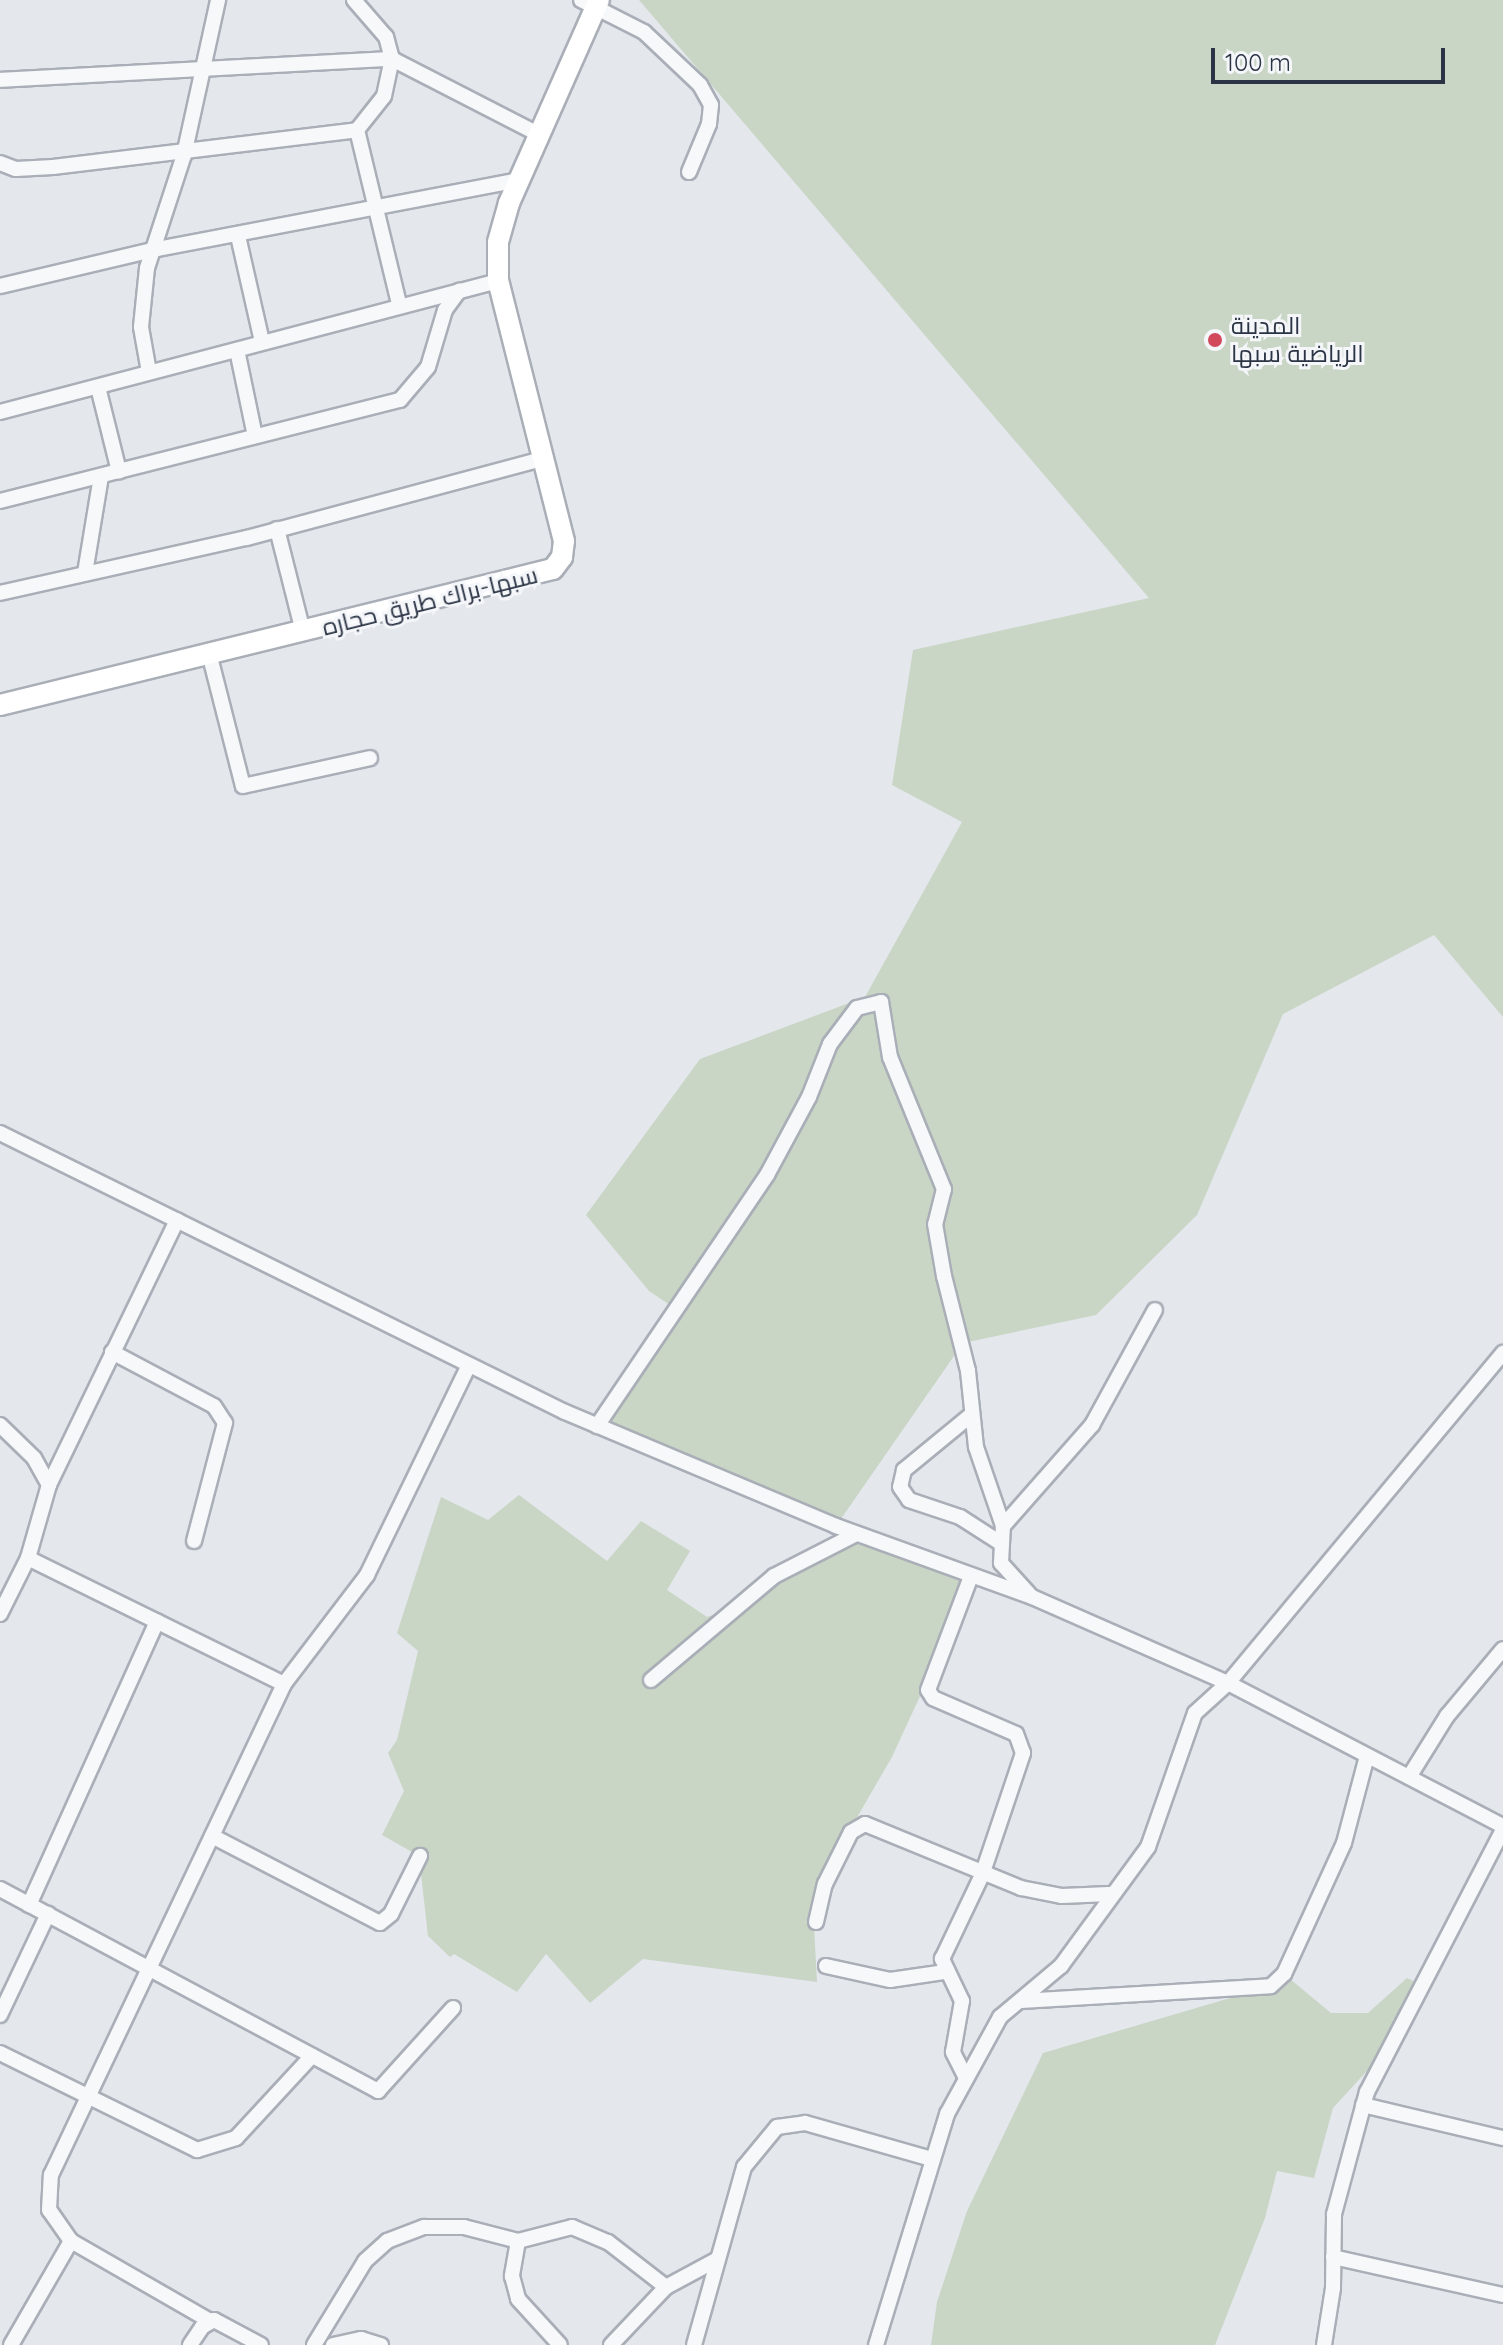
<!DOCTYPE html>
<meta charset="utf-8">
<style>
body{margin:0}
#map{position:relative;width:1503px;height:2345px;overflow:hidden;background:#e4e7ec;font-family:Quicksand,Cairo,sans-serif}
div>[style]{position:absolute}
.green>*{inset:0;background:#c9d6c5}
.roads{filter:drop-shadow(2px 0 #a9aeb7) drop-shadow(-2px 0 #a9aeb7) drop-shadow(0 2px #a9aeb7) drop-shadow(0 -2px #a9aeb7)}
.minor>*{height:14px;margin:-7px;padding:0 7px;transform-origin:7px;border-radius:7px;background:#f7f8fa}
.secondary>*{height:20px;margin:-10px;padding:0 10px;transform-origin:10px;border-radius:10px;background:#fff}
.dots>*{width:22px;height:22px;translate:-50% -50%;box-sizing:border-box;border:4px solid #f4f6f9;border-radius:50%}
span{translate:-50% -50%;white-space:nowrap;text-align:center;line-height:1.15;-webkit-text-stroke:6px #f4f6f9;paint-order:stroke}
.poi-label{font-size:24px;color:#2b3445}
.left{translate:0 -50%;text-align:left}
.street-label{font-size:24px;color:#2b3445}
.scale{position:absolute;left:1211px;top:48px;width:234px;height:36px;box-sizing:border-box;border:4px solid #2b3445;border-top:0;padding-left:10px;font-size:24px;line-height:28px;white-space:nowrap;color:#2b3445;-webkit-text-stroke:6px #f4f6f9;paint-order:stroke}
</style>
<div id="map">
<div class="green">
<div style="clip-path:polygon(639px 0,1503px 0,1503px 1017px,1434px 935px,1283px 1014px,1197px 1215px,1096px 1315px,963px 1343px,836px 1526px,590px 1423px,670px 1305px,649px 1291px,586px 1215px,700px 1059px,865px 997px,962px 822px,892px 785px,913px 650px,1149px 598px)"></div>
<div style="clip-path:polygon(519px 1495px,607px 1561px,641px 1521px,690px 1551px,667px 1590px,707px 1617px,735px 1607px,856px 1534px,973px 1581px,892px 1757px,826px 1871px,813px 1907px,817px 1982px,643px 1959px,590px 2003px,546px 1954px,517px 1992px,454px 1954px,450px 1957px,428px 1936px,419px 1856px,382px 1835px,404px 1791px,388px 1753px,397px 1740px,418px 1651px,397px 1633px,441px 1497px,488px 1520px)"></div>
<div style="clip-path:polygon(1284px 1974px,1331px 2013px,1368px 2013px,1407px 1978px,1420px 1984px,1387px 2049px,1333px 2108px,1314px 2178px,1277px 2171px,1265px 2218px,1215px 2345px,931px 2345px,937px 2302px,967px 2211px,1043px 2053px,1271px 1986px)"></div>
</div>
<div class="roads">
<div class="minor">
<div style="left:581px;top:0;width:71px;rotate:26.9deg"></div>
<div style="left:644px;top:32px;width:77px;rotate:43.4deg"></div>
<div style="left:700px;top:85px;width:23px;rotate:61deg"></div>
<div style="left:711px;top:105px;width:19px;rotate:96deg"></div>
<div style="left:709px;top:124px;width:52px;rotate:112.6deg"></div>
<div style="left:0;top:80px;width:393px;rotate:-3.1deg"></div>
<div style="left:392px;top:59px;width:166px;rotate:27.2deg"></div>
<div style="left:357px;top:130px;width:179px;rotate:76.4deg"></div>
<div style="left:0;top:163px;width:17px;rotate:21deg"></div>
<div style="left:16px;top:169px;width:37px;rotate:-3deg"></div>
<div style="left:53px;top:167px;width:306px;rotate:-6.9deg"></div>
<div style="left:357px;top:130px;width:43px;rotate:-51.5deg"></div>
<div style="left:384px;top:96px;width:38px;rotate:-78deg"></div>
<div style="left:392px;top:59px;width:23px;rotate:-105deg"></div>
<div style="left:386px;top:37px;width:49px;rotate:-130.9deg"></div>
<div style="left:238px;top:236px;width:109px;rotate:77.2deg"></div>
<div style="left:0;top:286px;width:161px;rotate:-13.3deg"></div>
<div style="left:157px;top:249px;width:369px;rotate:-10.8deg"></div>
<div style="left:237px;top:350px;width:88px;rotate:78.2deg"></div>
<div style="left:149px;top:372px;width:46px;rotate:-100.1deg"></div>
<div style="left:141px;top:327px;width:59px;rotate:-84.2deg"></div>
<div style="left:147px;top:268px;width:119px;rotate:-71.9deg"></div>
<div style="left:184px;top:155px;width:159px;rotate:-77.6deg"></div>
<div style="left:98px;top:387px;width:87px;rotate:76deg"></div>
<div style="left:0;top:412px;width:515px;rotate:-14.74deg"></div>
<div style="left:0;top:501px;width:413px;rotate:-14.2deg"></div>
<div style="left:400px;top:400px;width:43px;rotate:-49.7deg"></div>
<div style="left:428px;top:367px;width:59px;rotate:-73.4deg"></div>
<div style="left:445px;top:310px;width:24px;rotate:-54deg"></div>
<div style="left:277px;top:529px;width:106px;rotate:75.8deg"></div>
<div style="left:85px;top:573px;width:98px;rotate:-80.6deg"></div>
<div style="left:0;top:593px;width:253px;rotate:-12.6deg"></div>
<div style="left:247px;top:538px;width:309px;rotate:-15deg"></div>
<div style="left:209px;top:653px;width:137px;rotate:75.7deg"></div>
<div style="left:243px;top:786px;width:130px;rotate:-12.4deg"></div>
<div style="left:0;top:1133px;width:630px;rotate:26.28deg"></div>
<div style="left:565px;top:1412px;width:294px;rotate:22.8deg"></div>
<div style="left:836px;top:1526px;width:208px;rotate:19.9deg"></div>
<div style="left:1032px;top:1597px;width:214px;rotate:23.7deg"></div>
<div style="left:1228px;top:1683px;width:310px;rotate:27.5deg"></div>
<div style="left:112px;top:1352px;width:115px;rotate:27.9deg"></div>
<div style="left:214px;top:1406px;width:20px;rotate:57deg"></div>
<div style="left:225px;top:1423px;width:122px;rotate:104.7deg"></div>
<div style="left:971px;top:1415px;width:87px;rotate:140.6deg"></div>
<div style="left:904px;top:1470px;width:17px;rotate:103deg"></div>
<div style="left:900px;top:1487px;width:16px;rotate:55deg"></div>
<div style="left:909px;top:1500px;width:54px;rotate:18.4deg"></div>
<div style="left:960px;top:1517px;width:46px;rotate:32.7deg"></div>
<div style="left:0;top:1425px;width:47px;rotate:44.1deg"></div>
<div style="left:34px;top:1458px;width:31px;rotate:61deg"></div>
<div style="left:597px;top:1426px;width:303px;rotate:-55.9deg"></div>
<div style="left:767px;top:1175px;width:89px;rotate:-61.7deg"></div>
<div style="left:809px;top:1097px;width:57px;rotate:-68.4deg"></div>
<div style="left:830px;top:1044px;width:45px;rotate:-53.1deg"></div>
<div style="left:857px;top:1008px;width:25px;rotate:-14deg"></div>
<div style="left:881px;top:1002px;width:56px;rotate:80.7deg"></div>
<div style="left:890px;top:1057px;width:143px;rotate:67.8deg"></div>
<div style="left:944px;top:1189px;width:36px;rotate:104deg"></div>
<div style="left:935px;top:1224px;width:53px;rotate:80.2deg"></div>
<div style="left:944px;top:1276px;width:98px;rotate:75.8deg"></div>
<div style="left:968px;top:1371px;width:76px;rotate:84deg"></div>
<div style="left:976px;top:1447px;width:83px;rotate:71.1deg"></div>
<div style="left:1029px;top:1594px;width:42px;rotate:-132.1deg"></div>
<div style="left:1001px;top:1563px;width:37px;rotate:-87deg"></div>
<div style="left:1003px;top:1526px;width:135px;rotate:-48.6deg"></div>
<div style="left:1092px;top:1425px;width:131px;rotate:-61.3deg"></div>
<div style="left:0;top:1614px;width:63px;rotate:-63.4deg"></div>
<div style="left:651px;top:1680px;width:161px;rotate:-40.2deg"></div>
<div style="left:774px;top:1576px;width:92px;rotate:-27.1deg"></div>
<div style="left:284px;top:1684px;width:137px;rotate:-52.7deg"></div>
<div style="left:367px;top:1575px;width:233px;rotate:-64.1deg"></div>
<div style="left:1409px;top:1777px;width:72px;rotate:-58.1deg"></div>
<div style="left:1447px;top:1716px;width:87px;rotate:-50.1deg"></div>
<div style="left:212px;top:1836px;width:189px;rotate:27.4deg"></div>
<div style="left:380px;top:1923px;width:14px;rotate:-39deg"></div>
<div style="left:391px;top:1914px;width:65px;rotate:-63.4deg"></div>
<div style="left:0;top:1889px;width:429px;rotate:28.1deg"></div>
<div style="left:378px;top:2091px;width:112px;rotate:-47.9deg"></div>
<div style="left:29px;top:1905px;width:311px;rotate:-65.7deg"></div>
<div style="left:816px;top:1922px;width:39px;rotate:-77deg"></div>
<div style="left:825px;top:1884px;width:58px;rotate:-63.4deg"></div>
<div style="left:851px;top:1832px;width:16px;rotate:-30deg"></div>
<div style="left:865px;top:1824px;width:169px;rotate:22.3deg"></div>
<div style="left:1021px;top:1888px;width:42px;rotate:11deg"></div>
<div style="left:1062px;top:1896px;width:47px;rotate:-2.4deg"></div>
<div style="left:826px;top:1966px;width:66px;rotate:12.3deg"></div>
<div style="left:890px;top:1980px;width:56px;rotate:-8.3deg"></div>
<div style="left:1021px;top:2001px;width:250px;rotate:-3.4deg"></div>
<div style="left:1271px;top:1986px;width:18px;rotate:-43deg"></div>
<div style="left:1284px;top:1974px;width:144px;rotate:-65.4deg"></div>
<div style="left:1344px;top:1843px;width:90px;rotate:-75.2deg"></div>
<div style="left:0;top:2015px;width:112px;rotate:-64.6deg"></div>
<div style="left:0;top:2053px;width:220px;rotate:26.2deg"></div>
<div style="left:197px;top:2150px;width:41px;rotate:-17.1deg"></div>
<div style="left:236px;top:2138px;width:112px;rotate:-47.2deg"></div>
<div style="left:965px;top:2076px;width:27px;rotate:-117deg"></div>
<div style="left:953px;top:2052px;width:52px;rotate:-80deg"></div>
<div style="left:962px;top:2001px;width:47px;rotate:-115.5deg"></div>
<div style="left:942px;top:1959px;width:93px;rotate:-64.5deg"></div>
<div style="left:982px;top:1875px;width:129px;rotate:-71.4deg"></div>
<div style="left:1023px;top:1753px;width:20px;rotate:-110deg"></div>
<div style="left:1016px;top:1734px;width:90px;rotate:-156.6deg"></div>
<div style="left:933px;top:1698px;width:9px;rotate:-122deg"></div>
<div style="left:928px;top:1690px;width:122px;rotate:-69.3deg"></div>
<div style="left:1363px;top:2105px;width:144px;rotate:13.3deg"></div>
<div style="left:71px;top:2241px;width:160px;rotate:29.9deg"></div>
<div style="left:518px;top:2241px;width:36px;rotate:100deg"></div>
<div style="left:512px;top:2276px;width:24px;rotate:75deg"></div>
<div style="left:518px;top:2299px;width:62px;rotate:47.6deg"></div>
<div style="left:1333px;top:2257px;width:174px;rotate:12.6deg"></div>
<div style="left:11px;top:2345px;width:120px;rotate:-60deg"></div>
<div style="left:71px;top:2241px;width:38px;rotate:-125deg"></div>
<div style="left:49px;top:2210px;width:35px;rotate:-87deg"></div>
<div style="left:51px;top:2175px;width:543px;rotate:-64.61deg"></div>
<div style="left:284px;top:1684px;width:285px;rotate:-153.8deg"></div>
<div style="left:28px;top:1558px;width:76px;rotate:-74deg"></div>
<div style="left:49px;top:1485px;width:294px;rotate:-64.2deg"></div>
<div style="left:190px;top:2345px;width:22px;rotate:-56deg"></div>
<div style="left:202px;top:2327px;width:14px;rotate:-30deg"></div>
<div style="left:214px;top:2320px;width:53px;rotate:28deg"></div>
<div style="left:314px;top:2345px;width:98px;rotate:-58.7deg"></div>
<div style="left:365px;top:2261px;width:30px;rotate:-42deg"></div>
<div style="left:387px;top:2241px;width:40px;rotate:-21deg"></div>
<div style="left:424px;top:2227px;width:40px"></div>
<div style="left:464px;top:2227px;width:56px;rotate:14.5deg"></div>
<div style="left:518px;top:2241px;width:56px;rotate:-14.5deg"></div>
<div style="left:572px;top:2227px;width:39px;rotate:23deg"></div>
<div style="left:608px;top:2242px;width:73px;rotate:37.8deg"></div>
<div style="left:333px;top:2345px;width:29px;rotate:-12deg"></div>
<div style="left:361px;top:2339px;width:21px;rotate:17deg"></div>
<div style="left:611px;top:2345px;width:80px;rotate:-46.5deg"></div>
<div style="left:666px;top:2287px;width:59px;rotate:-28.3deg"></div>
<div style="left:694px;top:2345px;width:185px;rotate:-74.3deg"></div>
<div style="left:744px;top:2167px;width:52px;rotate:-50.5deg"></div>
<div style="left:777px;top:2127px;width:28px;rotate:-8deg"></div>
<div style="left:805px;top:2123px;width:131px;rotate:15.9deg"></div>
<div style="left:876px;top:2345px;width:242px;rotate:-72.9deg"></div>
<div style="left:947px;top:2114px;width:111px;rotate:-61.3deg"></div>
<div style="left:1000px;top:2017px;width:80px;rotate:-39.9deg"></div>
<div style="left:1061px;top:1966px;width:147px;rotate:-53.8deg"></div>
<div style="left:1148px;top:1847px;width:142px;rotate:-70.7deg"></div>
<div style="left:1195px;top:1713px;width:45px;rotate:-42.3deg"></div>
<div style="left:1228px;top:1683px;width:430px;rotate:-50.2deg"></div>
<div style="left:1324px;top:2345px;width:58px;rotate:-81deg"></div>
<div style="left:1333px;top:2288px;width:74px;rotate:-89.2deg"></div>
<div style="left:1334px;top:2214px;width:126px;rotate:-74.9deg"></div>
<div style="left:1367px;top:2092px;width:295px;rotate:-62.6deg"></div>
</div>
<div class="secondary">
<div style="left:0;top:705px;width:569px;rotate:-13.82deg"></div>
<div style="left:553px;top:569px;width:15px;rotate:-53deg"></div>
<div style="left:562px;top:557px;width:16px;rotate:-83deg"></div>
<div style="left:564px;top:541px;width:268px;rotate:-104.2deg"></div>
<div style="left:498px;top:281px;width:39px;rotate:-90deg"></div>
<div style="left:498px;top:242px;width:41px;rotate:-74.2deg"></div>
<div style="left:509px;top:203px;width:222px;rotate:-66.1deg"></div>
</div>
</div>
<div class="dots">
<div style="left:1215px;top:340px;background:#d1495b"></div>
</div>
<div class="poi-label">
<span class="left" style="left:1231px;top:340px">المدينة<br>الرياضية سبها</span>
</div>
<div class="street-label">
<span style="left:430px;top:601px;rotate:-14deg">سبها-براك طريق حجاره</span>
</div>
<div class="scale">100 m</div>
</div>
